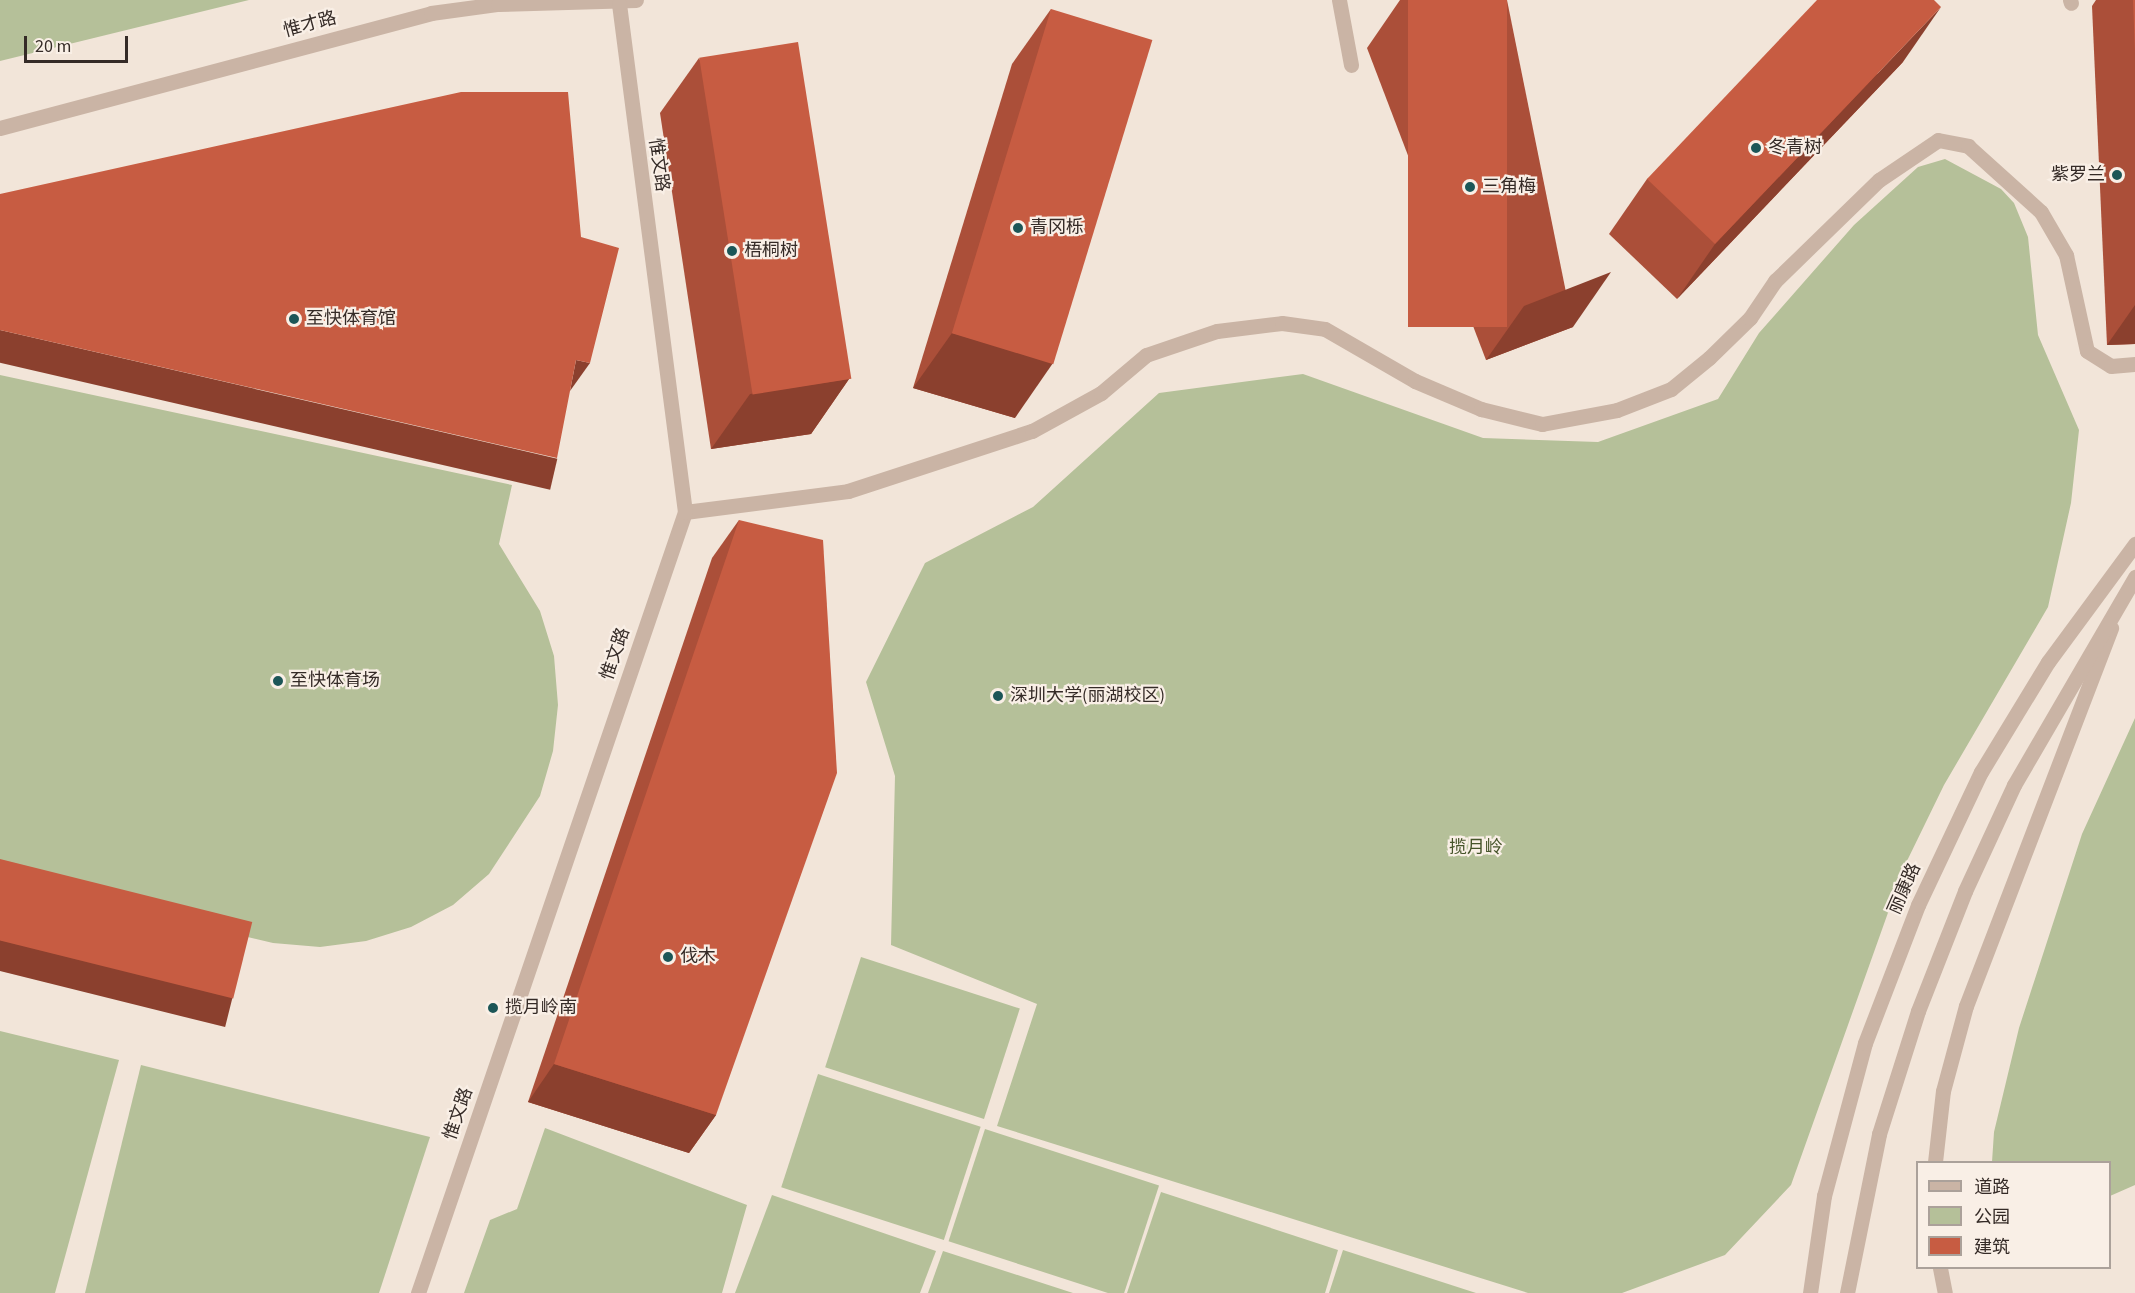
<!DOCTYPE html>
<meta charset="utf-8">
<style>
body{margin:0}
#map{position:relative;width:2135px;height:1293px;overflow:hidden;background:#f2e5d9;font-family:"Source Sans 3","Noto Sans SC",sans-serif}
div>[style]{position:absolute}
.green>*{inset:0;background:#b5c099;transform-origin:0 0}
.minor>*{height:15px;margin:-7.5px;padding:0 7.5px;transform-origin:7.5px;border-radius:7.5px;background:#cab4a5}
.wall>*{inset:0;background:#ab4f39}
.shaded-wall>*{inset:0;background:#8b402e;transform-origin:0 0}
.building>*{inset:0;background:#c75c42;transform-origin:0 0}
.dots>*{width:16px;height:16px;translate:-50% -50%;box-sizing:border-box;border:3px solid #f9efe6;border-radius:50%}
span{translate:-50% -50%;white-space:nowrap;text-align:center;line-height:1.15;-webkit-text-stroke:4.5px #f9efe6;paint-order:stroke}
.street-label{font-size:18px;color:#352b27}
.poi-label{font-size:18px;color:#352b27}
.left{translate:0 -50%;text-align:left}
.right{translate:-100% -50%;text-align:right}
.park-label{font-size:18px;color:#46542a}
.legend{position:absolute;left:1916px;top:1161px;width:195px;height:108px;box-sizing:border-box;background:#f9efe6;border:2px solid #aba19a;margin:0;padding:8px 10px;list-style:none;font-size:18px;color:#352b27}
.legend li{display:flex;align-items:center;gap:12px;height:30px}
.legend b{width:30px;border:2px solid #aba19a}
.scale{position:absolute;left:24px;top:36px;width:104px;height:27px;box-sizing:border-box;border:3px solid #352b27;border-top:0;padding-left:8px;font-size:18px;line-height:21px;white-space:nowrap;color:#352b27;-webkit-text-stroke:4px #f9efe6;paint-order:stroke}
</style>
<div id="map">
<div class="green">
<div style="clip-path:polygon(0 0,249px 0,0 61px)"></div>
<div style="clip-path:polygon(1945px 159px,2001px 189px,2014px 203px,2028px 237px,2038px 335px,2079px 430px,2071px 503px,2048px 607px,1944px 785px,1905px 865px,1791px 1185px,1725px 1255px,1622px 1293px,1528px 1293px,997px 1126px,1037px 1004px,891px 945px,895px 776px,866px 682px,925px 563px,1033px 507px,1159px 393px,1303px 374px,1483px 438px,1598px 442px,1718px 399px,1759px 333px,1854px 225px,1918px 167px)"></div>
<div style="clip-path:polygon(0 375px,512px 485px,499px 544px,540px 611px,554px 656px,558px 705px,553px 751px,540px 796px,489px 874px,453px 905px,411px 927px,366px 941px,320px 947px,273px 943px,0 878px)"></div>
<div style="clip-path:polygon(2135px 718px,2135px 1185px,2110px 1196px,2110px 1162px,1992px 1162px,1994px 1132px,2019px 1028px,2082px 834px)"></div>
<div style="left:861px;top:957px;width:167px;height:116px;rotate:18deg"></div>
<div style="clip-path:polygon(0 1031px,119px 1060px,55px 1293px,0 1293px)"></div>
<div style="clip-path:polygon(141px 1065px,430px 1137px,379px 1293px,85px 1293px)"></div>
<div style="left:818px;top:1074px;width:171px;height:119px;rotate:18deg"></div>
<div style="clip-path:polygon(545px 1128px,747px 1205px,722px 1293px,464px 1293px,490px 1220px,517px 1209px)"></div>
<div style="left:985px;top:1129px;width:183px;height:118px;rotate:18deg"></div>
<div style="clip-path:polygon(1161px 1192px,1338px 1250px,1325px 1293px,1127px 1293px)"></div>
<div style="clip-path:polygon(772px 1195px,936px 1251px,920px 1293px,735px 1293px)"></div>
<div style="clip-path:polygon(1343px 1250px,1476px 1293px,1329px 1293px)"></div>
<div style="clip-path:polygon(943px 1251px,1073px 1293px,928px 1293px)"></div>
</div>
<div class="minor">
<div style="left:1339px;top:0;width:66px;rotate:79.5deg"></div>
<div style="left:2070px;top:0;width:3px;rotate:72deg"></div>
<div style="left:0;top:128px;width:446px;rotate:-14.9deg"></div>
<div style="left:431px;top:13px;width:68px;rotate:-7.7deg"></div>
<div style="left:498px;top:4px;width:138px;rotate:-1.7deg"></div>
<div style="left:685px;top:512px;width:164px;rotate:-7.3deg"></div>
<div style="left:848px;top:491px;width:194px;rotate:-18.1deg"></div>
<div style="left:1032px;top:431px;width:79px;rotate:-28.8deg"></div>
<div style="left:1101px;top:393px;width:59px;rotate:-40.2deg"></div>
<div style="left:1146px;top:355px;width:75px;rotate:-18.7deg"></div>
<div style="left:1217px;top:331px;width:65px;rotate:-7deg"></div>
<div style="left:1282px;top:323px;width:43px;rotate:7.9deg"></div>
<div style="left:1325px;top:329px;width:104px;rotate:30deg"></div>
<div style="left:1415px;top:381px;width:72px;rotate:23deg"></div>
<div style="left:1481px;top:409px;width:63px;rotate:13.8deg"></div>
<div style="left:1542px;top:424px;width:76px;rotate:-10.6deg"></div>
<div style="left:1617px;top:410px;width:58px;rotate:-21.3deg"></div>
<div style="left:1671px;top:389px;width:49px;rotate:-39.2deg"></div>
<div style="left:1709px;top:358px;width:57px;rotate:-44.3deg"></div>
<div style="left:1750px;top:318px;width:45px;rotate:-56deg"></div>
<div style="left:1775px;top:281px;width:145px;rotate:-44.2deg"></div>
<div style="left:1879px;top:180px;width:71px;rotate:-34.1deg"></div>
<div style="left:1938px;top:140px;width:31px;rotate:11deg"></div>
<div style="left:1968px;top:146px;width:98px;rotate:42.1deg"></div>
<div style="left:2041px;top:212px;width:50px;rotate:59.8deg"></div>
<div style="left:2066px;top:255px;width:98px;rotate:77.7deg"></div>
<div style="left:2087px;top:351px;width:28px;rotate:32deg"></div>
<div style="left:2111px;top:366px;width:24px;rotate:-5deg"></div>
<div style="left:1935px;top:1162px;width:71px;rotate:-83.6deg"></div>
<div style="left:1943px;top:1091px;width:88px;rotate:-74.9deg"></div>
<div style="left:1966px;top:1006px;width:405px;rotate:-69deg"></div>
<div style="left:1940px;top:1268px;width:25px;rotate:79deg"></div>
<div style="left:418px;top:1293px;width:825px;rotate:-71.13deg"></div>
<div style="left:685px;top:512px;width:512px;rotate:-97.4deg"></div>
<div style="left:1810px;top:1293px;width:98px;rotate:-81.8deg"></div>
<div style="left:1824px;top:1196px;width:158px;rotate:-75deg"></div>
<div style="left:1865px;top:1043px;width:148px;rotate:-69deg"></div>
<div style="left:1918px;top:905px;width:147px;rotate:-64.7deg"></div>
<div style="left:1981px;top:772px;width:129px;rotate:-58.7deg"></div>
<div style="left:2048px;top:662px;width:147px;rotate:-53.6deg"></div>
<div style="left:1847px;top:1293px;width:162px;rotate:-78.6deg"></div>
<div style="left:1879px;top:1134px;width:129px;rotate:-72.4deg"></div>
<div style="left:1918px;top:1011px;width:129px;rotate:-68.6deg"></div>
<div style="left:1965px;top:891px;width:117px;rotate:-65.2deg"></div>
<div style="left:2014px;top:785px;width:241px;rotate:-59.8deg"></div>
</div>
<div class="wall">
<div style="clip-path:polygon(1400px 0,1507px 0,1573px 327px,1486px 360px,1367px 48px)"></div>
<div style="clip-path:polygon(2096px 0,2135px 0,2135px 344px,2107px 345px,2092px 6px)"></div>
<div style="clip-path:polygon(1051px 9px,1015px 418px,913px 388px,1012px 64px)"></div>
<div style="clip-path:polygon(699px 58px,849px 379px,811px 434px,711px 449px,660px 113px)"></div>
<div style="clip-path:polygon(1903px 62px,1677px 299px,1609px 234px,1647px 179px)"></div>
<div style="clip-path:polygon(739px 520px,716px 1115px,689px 1153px,528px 1102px,712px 558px)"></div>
</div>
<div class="shaded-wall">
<div style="clip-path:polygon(1941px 7px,1903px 62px,1677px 299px,1715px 244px)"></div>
<div style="clip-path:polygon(1611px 272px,1573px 327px,1486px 360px,1524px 306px)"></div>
<div style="clip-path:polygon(2135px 305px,2135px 344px,2107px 345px)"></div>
<div style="left:0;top:330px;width:572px;height:32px;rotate:13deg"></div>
<div style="clip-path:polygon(952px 333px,1053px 363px,1015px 418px,913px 388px)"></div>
<div style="clip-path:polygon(576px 360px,590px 363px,570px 391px)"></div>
<div style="clip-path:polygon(849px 379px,811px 434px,711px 449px,750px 394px)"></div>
<div style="left:0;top:938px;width:240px;height:32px;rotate:14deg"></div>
<div style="clip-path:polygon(554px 1064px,716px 1115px,689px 1153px,528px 1102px)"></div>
</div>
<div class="building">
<div style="left:1408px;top:0;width:99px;height:327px"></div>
<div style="clip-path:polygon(1817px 0,1934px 0,1941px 7px,1715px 244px,1647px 179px)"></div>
<div style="clip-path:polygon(2133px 0,2135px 0,2135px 53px)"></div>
<div style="left:1051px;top:9px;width:106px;height:339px;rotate:17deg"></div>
<div style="left:798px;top:42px;width:341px;height:100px;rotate:81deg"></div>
<div style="clip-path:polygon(461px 92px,568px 92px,581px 237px,619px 248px,590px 363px,576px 360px,557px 458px,0 330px,0 194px)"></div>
<div style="clip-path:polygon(739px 520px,823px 540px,837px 773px,716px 1115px,554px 1064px)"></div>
<div style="left:0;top:859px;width:260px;height:79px;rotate:14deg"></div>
</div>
<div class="dots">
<div style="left:1756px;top:148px;background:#1c5657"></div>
<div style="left:2117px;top:175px;background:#1c5657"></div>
<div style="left:1470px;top:187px;background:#1c5657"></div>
<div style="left:1018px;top:228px;background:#1c5657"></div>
<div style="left:732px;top:251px;background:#1c5657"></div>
<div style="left:294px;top:319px;background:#1c5657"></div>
<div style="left:278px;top:681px;background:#1c5657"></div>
<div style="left:998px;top:696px;background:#1c5657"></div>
<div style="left:668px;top:957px;background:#1c5657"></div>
<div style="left:493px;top:1008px;background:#1c5657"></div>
</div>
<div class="street-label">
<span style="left:310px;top:25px;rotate:-15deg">惟才路</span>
<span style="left:658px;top:165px;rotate:82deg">惟文路</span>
<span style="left:616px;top:654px;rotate:-71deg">惟文路</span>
<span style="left:1905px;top:889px;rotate:-66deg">丽康路</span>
<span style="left:459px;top:1114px;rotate:-71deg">惟文路</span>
</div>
<div class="poi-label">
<span class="left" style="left:1768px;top:148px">冬青树</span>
<span class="right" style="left:2105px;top:175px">紫罗兰</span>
<span class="left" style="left:1482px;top:187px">三角梅</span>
<span class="left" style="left:1030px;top:228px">青冈栎</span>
<span class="left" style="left:744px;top:251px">梧桐树</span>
<span class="left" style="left:306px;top:319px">至快体育馆</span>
<span class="left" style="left:290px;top:681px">至快体育场</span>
<span class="left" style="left:1010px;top:696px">深圳大学(丽湖校区)</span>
<span class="left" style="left:680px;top:957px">伐木</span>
<span class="left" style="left:505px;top:1008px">揽月岭南</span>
</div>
<div class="park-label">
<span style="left:1476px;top:848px">揽月岭</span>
</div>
<ul class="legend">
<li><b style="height:8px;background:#cab4a5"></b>道路</li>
<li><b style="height:16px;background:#b5c099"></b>公园</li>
<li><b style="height:16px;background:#c75c42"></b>建筑</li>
</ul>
<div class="scale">20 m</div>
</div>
